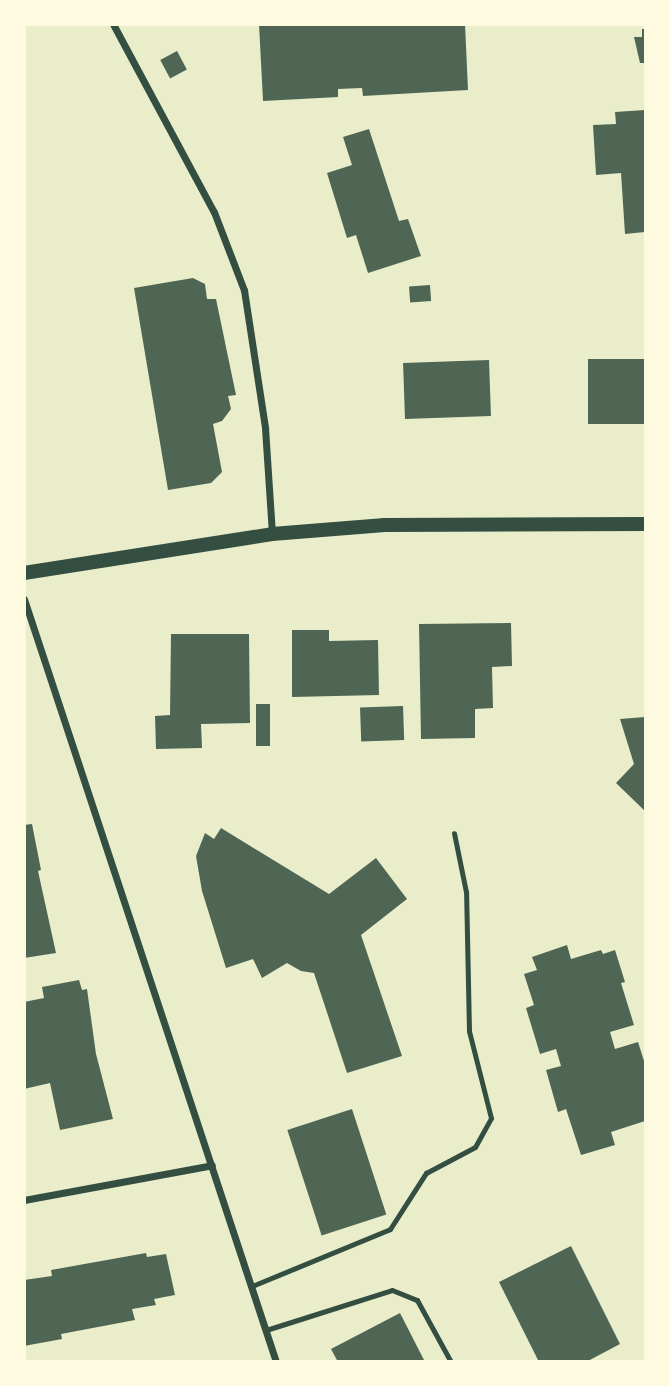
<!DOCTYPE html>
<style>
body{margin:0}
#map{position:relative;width:670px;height:1386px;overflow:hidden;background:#e9edc9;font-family:"Space Grotesk",sans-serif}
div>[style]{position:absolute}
.building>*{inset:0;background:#4f6655;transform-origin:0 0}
.service>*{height:5px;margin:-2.5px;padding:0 2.5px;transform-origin:2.5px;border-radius:2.5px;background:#344e41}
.minor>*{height:7px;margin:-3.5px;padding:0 3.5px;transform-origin:3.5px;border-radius:3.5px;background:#344e41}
.secondary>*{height:14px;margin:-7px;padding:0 7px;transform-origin:7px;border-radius:7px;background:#344e41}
span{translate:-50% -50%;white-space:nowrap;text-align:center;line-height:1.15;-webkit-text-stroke:7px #fefae0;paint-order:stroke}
.frame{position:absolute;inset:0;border:26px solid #fefae0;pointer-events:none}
</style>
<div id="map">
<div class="building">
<div style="clip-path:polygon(259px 24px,465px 24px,468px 90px,363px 96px,362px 88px,338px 89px,338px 97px,263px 101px)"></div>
<div style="clip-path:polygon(642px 29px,645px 29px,645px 63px,640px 63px,634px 37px,642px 37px)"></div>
<div style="left:177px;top:51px;width:21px;height:19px;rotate:62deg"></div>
<div style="clip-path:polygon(645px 110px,645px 232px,625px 234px,621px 173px,596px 175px,593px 125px,616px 124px,615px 112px)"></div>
<div style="clip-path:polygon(369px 129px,399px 221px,408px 219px,421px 256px,368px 273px,356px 235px,347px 238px,327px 173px,352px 165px,343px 137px)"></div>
<div style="clip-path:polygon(193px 278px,205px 284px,207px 299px,216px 299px,236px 395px,228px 396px,231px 409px,222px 421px,213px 424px,222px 472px,211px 483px,168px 490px,134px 288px)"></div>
<div style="left:430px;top:285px;width:16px;height:21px;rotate:86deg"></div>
<div style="left:645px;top:359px;width:65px;height:57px;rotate:90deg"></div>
<div style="left:489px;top:360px;width:56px;height:86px;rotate:88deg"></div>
<div style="clip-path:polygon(511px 623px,512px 666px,492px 667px,493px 708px,475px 709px,475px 738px,421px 739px,419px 624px)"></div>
<div style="clip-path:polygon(292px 630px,329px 630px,329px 641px,378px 640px,379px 695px,292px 697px)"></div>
<div style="clip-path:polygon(171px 634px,249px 634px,250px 723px,201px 724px,202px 748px,156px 749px,155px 716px,170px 715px)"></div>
<div style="left:256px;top:704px;width:14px;height:42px"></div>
<div style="left:403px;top:706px;width:34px;height:43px;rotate:88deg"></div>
<div style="clip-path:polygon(645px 717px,645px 811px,616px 783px,634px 764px,620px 719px)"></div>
<div style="clip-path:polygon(32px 824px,41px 870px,38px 871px,56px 953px,24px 958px,24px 825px)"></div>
<div style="clip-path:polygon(221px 828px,329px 894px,376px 858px,407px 899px,361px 935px,402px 1056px,347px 1073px,314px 973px,301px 971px,287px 963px,262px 978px,253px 959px,226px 968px,202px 891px,196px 856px,205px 833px,214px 839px)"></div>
<div style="clip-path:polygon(567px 945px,571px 959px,601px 950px,603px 954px,615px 950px,625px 982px,621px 983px,634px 1025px,610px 1032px,615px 1049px,638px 1042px,645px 1064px,645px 1121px,611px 1132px,615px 1145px,581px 1155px,566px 1109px,558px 1112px,546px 1070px,561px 1066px,556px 1049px,540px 1054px,526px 1008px,534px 1005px,524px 974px,537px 970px,532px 957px)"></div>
<div style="clip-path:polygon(79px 980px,82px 990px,87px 989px,96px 1054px,113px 1119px,60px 1130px,50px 1083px,24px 1089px,24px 1002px,44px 998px,42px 987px)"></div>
<div style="left:352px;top:1109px;width:111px;height:68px;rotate:72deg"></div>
<div style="clip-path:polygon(571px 1246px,620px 1344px,586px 1362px,539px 1362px,499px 1282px)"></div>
<div style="clip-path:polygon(146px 1253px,147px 1257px,166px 1254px,175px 1295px,154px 1299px,156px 1305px,132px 1309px,135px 1320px,61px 1334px,62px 1339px,24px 1346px,24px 1280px,52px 1276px,51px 1270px)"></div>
<div style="clip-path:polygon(400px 1313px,425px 1362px,338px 1362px,331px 1349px)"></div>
</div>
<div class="service">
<div style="left:252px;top:1286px;width:149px;rotate:-22.4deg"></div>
<div style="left:390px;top:1229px;width:67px;rotate:-57.3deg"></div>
<div style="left:426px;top:1173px;width:55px;rotate:-28deg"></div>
<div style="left:475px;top:1147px;width:33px;rotate:-61deg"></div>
<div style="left:491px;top:1118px;width:90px;rotate:-104.2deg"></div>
<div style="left:469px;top:1031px;width:139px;rotate:-91.2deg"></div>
<div style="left:466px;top:892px;width:60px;rotate:-101.5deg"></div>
<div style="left:266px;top:1330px;width:132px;rotate:-17.6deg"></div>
<div style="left:392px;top:1290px;width:27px;rotate:22deg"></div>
<div style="left:417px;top:1300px;width:71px;rotate:61.3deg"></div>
</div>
<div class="minor">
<div style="left:113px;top:24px;width:213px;rotate:61.8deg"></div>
<div style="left:214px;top:212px;width:84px;rotate:69deg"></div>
<div style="left:244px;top:290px;width:140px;rotate:81.3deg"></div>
<div style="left:265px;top:428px;width:106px;rotate:86.2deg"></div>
<div style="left:24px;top:599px;width:804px;rotate:71.72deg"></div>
<div style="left:24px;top:1200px;width:191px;rotate:-10.5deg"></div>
</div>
<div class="secondary">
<div style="left:24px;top:573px;width:251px;rotate:-8.9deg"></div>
<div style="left:272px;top:534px;width:113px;rotate:-4.6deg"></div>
<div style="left:385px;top:525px;width:261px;rotate:-0.2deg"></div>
</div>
<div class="frame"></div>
</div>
